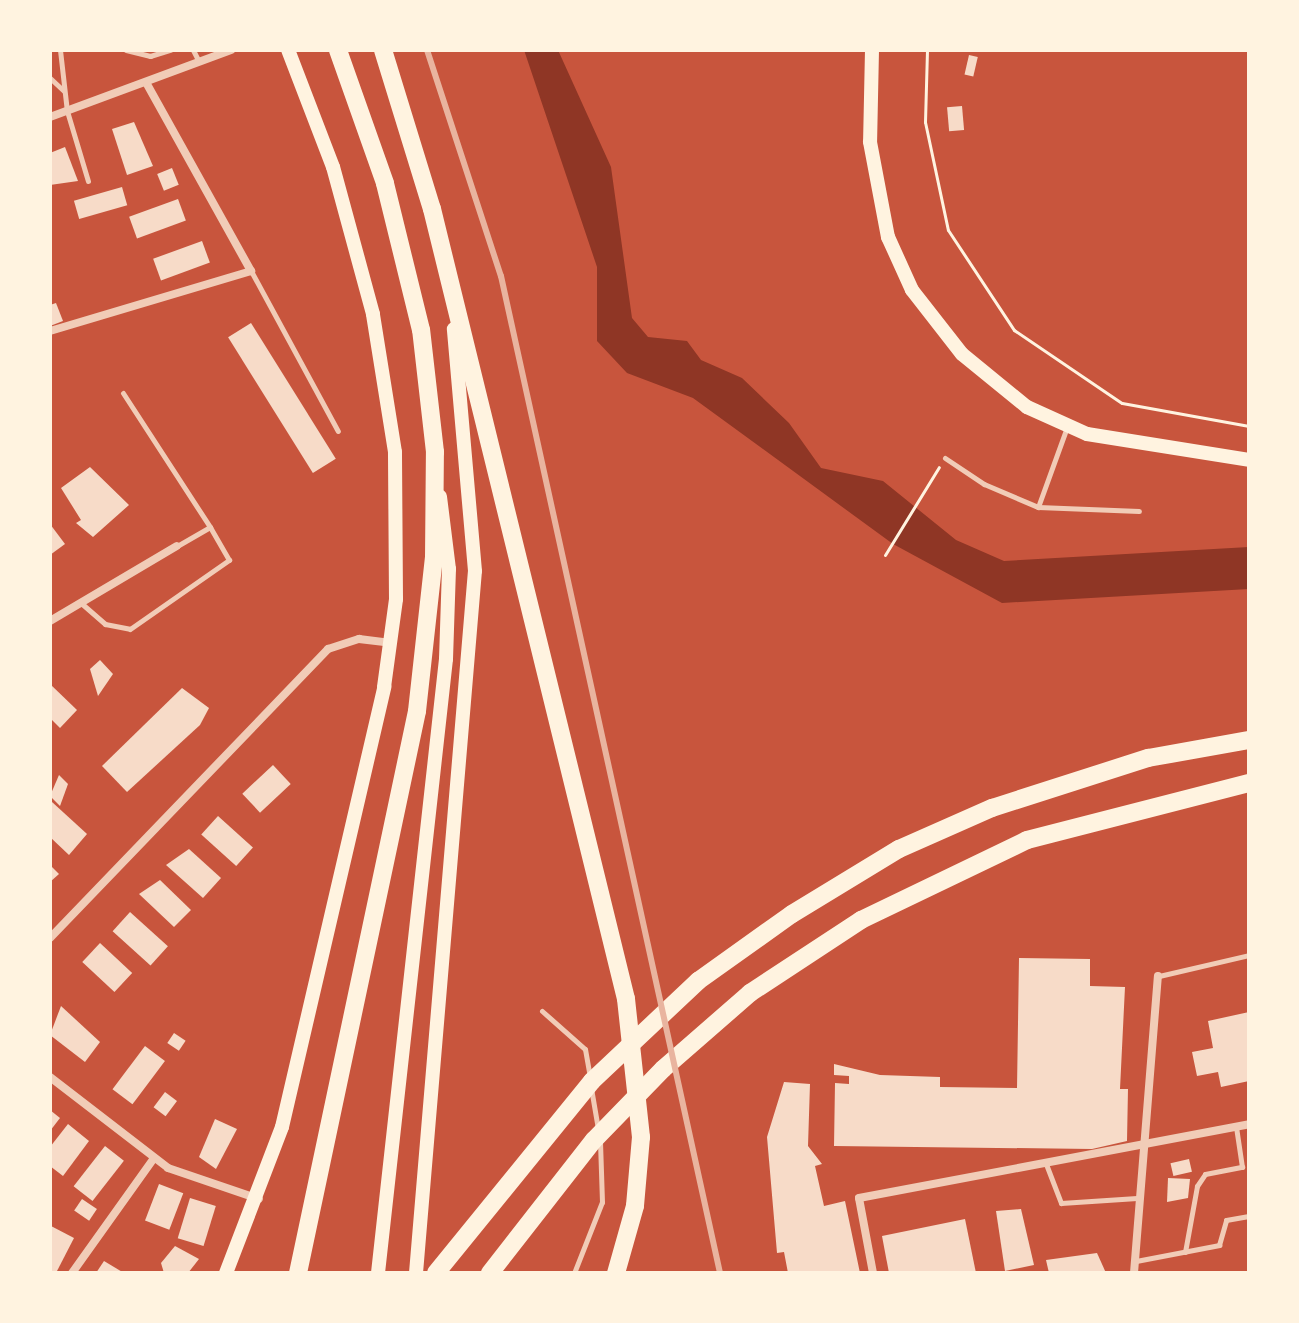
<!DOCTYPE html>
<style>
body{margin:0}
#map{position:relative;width:1299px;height:1323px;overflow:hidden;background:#c8553d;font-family:"Roboto Condensed",sans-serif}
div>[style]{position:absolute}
.water>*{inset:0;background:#8f3625}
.building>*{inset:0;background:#f7dbc8;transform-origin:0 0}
.path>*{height:3px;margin:-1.5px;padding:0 1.5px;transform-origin:1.5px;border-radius:1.5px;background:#fff3e0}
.service>*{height:5px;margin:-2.5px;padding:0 2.5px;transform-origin:2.5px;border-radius:2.5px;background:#f1ccb7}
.minor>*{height:8px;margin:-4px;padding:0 4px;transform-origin:4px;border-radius:4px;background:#f1ccb7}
.secondary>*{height:14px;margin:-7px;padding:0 7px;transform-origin:7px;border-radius:7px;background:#fff3e0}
.primary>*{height:14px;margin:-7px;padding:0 7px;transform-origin:7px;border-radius:7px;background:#fff3e0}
.motorway>*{height:18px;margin:-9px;padding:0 9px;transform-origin:9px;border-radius:9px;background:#fff3e0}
.rail>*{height:6px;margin:-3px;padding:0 3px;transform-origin:3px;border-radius:3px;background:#e9b49f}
span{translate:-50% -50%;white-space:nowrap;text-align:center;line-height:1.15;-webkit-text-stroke:6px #fff3e0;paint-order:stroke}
.frame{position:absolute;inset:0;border:52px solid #fff3e0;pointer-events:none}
</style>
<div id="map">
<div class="water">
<div style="clip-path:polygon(524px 50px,558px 50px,611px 167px,632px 318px,648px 337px,687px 341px,701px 360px,742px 378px,789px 423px,821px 468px,883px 481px,956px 540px,1004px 561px,1249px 547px,1249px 589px,1002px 603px,893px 544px,693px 398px,627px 373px,597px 341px,597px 267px)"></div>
</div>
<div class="building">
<div style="left:969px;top:55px;width:9px;height:20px;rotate:13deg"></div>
<div style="left:962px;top:106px;width:24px;height:15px;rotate:85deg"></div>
<div style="clip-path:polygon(134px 122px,153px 166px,127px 175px,112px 129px)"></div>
<div style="clip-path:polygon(65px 147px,78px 181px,50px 185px,50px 153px)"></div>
<div style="left:172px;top:168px;width:18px;height:16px;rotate:68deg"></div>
<div style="left:122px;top:187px;width:19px;height:50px;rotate:74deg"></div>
<div style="left:178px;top:199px;width:23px;height:52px;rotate:70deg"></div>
<div style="left:202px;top:241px;width:23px;height:52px;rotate:70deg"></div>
<div style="clip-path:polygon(56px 303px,63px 321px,50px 326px,50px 305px)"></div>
<div style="left:251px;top:323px;width:160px;height:27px;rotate:58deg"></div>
<div style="clip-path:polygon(90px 467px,129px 505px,93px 537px,76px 523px,81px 520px,61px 488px)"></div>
<div style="clip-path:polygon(50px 524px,65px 544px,50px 555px)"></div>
<div style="clip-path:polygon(100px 660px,113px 674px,98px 696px,90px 669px)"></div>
<div style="clip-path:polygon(50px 684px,77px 710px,60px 728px,50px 718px)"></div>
<div style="clip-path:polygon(182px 688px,209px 708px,200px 725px,127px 792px,102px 766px)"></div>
<div style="left:273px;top:765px;width:26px;height:42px;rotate:47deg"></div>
<div style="clip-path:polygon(59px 775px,68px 784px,60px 806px,50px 796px)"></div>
<div style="clip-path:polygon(52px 802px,87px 834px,69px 855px,50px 837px)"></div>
<div style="left:218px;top:816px;width:47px;height:25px;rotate:42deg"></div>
<div style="clip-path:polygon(189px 849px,221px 878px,203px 898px,166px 865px)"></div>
<div style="clip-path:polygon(50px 865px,59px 874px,50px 882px)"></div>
<div style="clip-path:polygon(160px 880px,191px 910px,174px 927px,139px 894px)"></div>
<div style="left:130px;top:912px;width:51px;height:26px;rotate:42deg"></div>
<div style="left:100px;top:943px;width:44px;height:26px;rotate:43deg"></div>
<div style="clip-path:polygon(1019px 958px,1090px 959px,1090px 986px,1125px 987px,1120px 1089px,1128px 1089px,1127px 1141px,1092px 1149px,834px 1146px,835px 1083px,849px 1084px,849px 1076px,834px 1075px,834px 1064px,880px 1075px,940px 1077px,940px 1087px,1017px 1088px)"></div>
<div style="clip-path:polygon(61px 1006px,100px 1042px,85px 1062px,50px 1035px)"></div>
<div style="clip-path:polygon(1249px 1012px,1249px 1081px,1221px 1087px,1218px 1072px,1197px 1076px,1192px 1052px,1213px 1048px,1208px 1021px)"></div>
<div style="left:174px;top:1033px;width:14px;height:12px;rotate:34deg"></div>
<div style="left:145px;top:1046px;width:25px;height:54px;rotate:37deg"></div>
<div style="clip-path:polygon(784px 1082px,810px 1084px,808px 1146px,822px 1164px,815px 1166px,824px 1206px,845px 1201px,860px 1273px,788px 1273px,784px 1252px,777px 1253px,767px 1137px)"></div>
<div style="left:165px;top:1092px;width:15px;height:19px;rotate:37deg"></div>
<div style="clip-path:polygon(50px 1110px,60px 1118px,50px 1131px)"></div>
<div style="clip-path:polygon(215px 1119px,237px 1129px,216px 1169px,199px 1157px)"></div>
<div style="clip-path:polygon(68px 1124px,89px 1141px,63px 1176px,50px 1166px,50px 1147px)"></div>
<div style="left:105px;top:1146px;width:24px;height:51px;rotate:38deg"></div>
<div style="left:1189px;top:1159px;width:13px;height:19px;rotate:77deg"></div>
<div style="clip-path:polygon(1168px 1178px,1190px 1179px,1188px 1198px,1167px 1202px)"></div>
<div style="left:159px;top:1184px;width:26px;height:39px;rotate:21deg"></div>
<div style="left:190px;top:1198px;width:27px;height:42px;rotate:17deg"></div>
<div style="left:82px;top:1199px;width:18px;height:14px;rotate:34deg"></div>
<div style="clip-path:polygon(1021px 1209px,1034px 1265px,1005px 1271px,996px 1211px)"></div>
<div style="clip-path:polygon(965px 1219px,976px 1273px,889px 1273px,882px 1236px)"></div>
<div style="clip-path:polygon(51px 1226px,74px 1238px,56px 1273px,50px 1270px)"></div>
<div style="clip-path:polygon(175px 1246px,199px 1259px,188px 1273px,164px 1273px,161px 1263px)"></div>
<div style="clip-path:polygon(1097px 1253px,1106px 1273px,1049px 1273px,1046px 1260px)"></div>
<div style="clip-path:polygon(104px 1261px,124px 1273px,96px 1273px)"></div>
</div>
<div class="path">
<div style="left:927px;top:50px;width:72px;rotate:91.6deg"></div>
<div style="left:925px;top:122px;width:110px;rotate:78deg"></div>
<div style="left:948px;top:230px;width:120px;rotate:56.6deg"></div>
<div style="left:1014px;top:330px;width:130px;rotate:34.1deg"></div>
<div style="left:1122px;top:403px;width:129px;rotate:10.3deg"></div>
<div style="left:885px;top:555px;width:103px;rotate:-58.5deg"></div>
</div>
<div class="service">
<div style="left:60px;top:50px;width:61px;rotate:83.5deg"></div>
<div style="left:67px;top:111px;width:73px;rotate:73.3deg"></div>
<div style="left:126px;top:50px;width:25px;rotate:14deg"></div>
<div style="left:150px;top:56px;width:21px;rotate:-17deg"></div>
<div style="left:193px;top:50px;width:13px;rotate:63deg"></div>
<div style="left:50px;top:78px;width:19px;rotate:43deg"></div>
<div style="left:251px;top:271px;width:182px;rotate:61.5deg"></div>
<div style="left:123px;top:393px;width:160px;rotate:57deg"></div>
<div style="left:210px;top:527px;width:38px;rotate:150deg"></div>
<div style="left:945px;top:458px;width:47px;rotate:33.7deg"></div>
<div style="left:984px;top:484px;width:59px;rotate:23.1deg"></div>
<div style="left:1038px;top:507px;width:85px;rotate:-70.1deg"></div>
<div style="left:1038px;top:507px;width:101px;rotate:2.3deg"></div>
<div style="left:81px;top:603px;width:32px;rotate:41deg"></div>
<div style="left:105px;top:624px;width:25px;rotate:11deg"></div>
<div style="left:130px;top:629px;width:121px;rotate:-34.9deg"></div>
<div style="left:229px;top:560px;width:38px;rotate:-120deg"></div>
<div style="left:1159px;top:976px;width:92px;rotate:-13.1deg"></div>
<div style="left:542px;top:1011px;width:57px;rotate:41.5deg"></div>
<div style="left:585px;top:1049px;width:29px;rotate:80deg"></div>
<div style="left:591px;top:1088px;width:42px;rotate:80.3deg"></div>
<div style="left:1046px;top:1164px;width:42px;rotate:69deg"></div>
<div style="left:1061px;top:1203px;width:76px;rotate:-3.8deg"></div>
<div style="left:1185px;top:1252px;width:67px;rotate:-79.7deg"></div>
<div style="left:1197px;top:1186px;width:14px;rotate:-56deg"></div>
<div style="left:1205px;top:1174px;width:38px;rotate:-11deg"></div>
<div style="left:1242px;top:1167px;width:40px;rotate:-98.5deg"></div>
<div style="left:1136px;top:1261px;width:85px;rotate:-10.9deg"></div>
<div style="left:1219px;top:1245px;width:26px;rotate:-74deg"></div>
<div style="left:1226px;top:1220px;width:23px;rotate:-10deg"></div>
<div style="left:574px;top:1273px;width:76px;rotate:-68.5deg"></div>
<div style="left:602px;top:1202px;width:59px;rotate:-91.9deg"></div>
</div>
<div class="minor">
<div style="left:50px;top:117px;width:193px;rotate:-20.3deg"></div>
<div style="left:50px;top:331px;width:210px;rotate:-16.6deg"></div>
<div style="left:251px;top:271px;width:216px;rotate:-119.1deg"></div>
<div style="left:50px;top:621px;width:147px;rotate:-30.6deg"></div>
<div style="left:50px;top:938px;width:401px;rotate:-46.1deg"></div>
<div style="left:328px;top:649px;width:33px;rotate:-18deg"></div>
<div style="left:359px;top:639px;width:32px;rotate:7deg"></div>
<div style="left:50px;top:1077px;width:149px;rotate:37.6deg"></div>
<div style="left:168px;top:1168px;width:96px;rotate:18.8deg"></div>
<div style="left:72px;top:1273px;width:141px;rotate:-54.5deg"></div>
<div style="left:873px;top:1273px;width:76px;rotate:-100.6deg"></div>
<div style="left:859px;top:1198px;width:397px;rotate:-10.7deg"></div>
<div style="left:1134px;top:1273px;width:298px;rotate:-85.4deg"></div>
</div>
<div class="secondary">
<div style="left:872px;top:50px;width:92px;rotate:91.2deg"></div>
<div style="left:870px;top:142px;width:97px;rotate:79.3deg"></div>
<div style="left:888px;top:237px;width:58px;rotate:65.6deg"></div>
<div style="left:912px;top:290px;width:81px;rotate:52deg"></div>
<div style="left:962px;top:354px;width:84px;rotate:39.2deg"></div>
<div style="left:1027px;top:407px;width:66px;rotate:24.2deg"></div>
<div style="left:1087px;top:434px;width:164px;rotate:9.1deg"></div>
<div style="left:226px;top:1273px;width:156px;rotate:-69deg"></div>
<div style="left:282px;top:1127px;width:452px;rotate:-76.9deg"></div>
<div style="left:384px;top:687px;width:89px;rotate:-82.2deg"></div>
<div style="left:396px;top:599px;width:147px;rotate:-90.4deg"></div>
<div style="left:395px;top:452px;width:140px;rotate:-99.1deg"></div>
<div style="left:373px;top:314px;width:152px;rotate:-105.2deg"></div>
<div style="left:333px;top:167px;width:125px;rotate:-111deg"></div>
</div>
<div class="primary">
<div style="left:378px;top:1273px;width:618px;rotate:-83.68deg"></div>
<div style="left:446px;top:659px;width:90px;rotate:-88.1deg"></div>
<div style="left:449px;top:569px;width:73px;rotate:-97.1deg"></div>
<div style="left:416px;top:1273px;width:704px;rotate:-85.2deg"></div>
<div style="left:475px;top:571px;width:243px;rotate:-95deg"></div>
</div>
<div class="motorway">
<div style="left:383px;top:50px;width:166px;rotate:72.9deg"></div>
<div style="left:432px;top:209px;width:813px;rotate:76.2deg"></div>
<div style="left:626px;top:999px;width:139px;rotate:83.8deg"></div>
<div style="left:641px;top:1137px;width:69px;rotate:95deg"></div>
<div style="left:635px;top:1206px;width:70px;rotate:105.8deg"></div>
<div style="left:298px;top:1273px;width:574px;rotate:-78.04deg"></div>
<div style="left:417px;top:711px;width:154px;rotate:-83.7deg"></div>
<div style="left:434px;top:558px;width:106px;rotate:-89.5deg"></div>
<div style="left:435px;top:452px;width:123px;rotate:-96.5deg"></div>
<div style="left:421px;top:330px;width:151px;rotate:-103.8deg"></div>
<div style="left:385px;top:183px;width:141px;rotate:-109.5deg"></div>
<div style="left:436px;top:1273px;width:247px;rotate:-50.9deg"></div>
<div style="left:592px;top:1081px;width:146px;rotate:-43.3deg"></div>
<div style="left:698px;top:981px;width:115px;rotate:-35.5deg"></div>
<div style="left:792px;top:914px;width:125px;rotate:-31.3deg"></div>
<div style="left:899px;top:849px;width:102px;rotate:-23.8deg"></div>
<div style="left:992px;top:808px;width:164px;rotate:-17.8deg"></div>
<div style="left:1148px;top:758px;width:103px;rotate:-10.1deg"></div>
<div style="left:490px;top:1273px;width:169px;rotate:-52deg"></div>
<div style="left:594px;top:1140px;width:99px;rotate:-45.8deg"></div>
<div style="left:663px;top:1069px;width:116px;rotate:-41.1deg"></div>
<div style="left:750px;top:993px;width:133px;rotate:-33.3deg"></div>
<div style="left:861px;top:920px;width:184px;rotate:-25.7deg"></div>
<div style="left:1027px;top:840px;width:229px;rotate:-14.4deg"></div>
</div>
<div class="rail">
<div style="left:427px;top:50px;width:238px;rotate:71.9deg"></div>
<div style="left:501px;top:276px;width:1021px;rotate:77.61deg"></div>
</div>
<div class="frame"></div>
</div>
